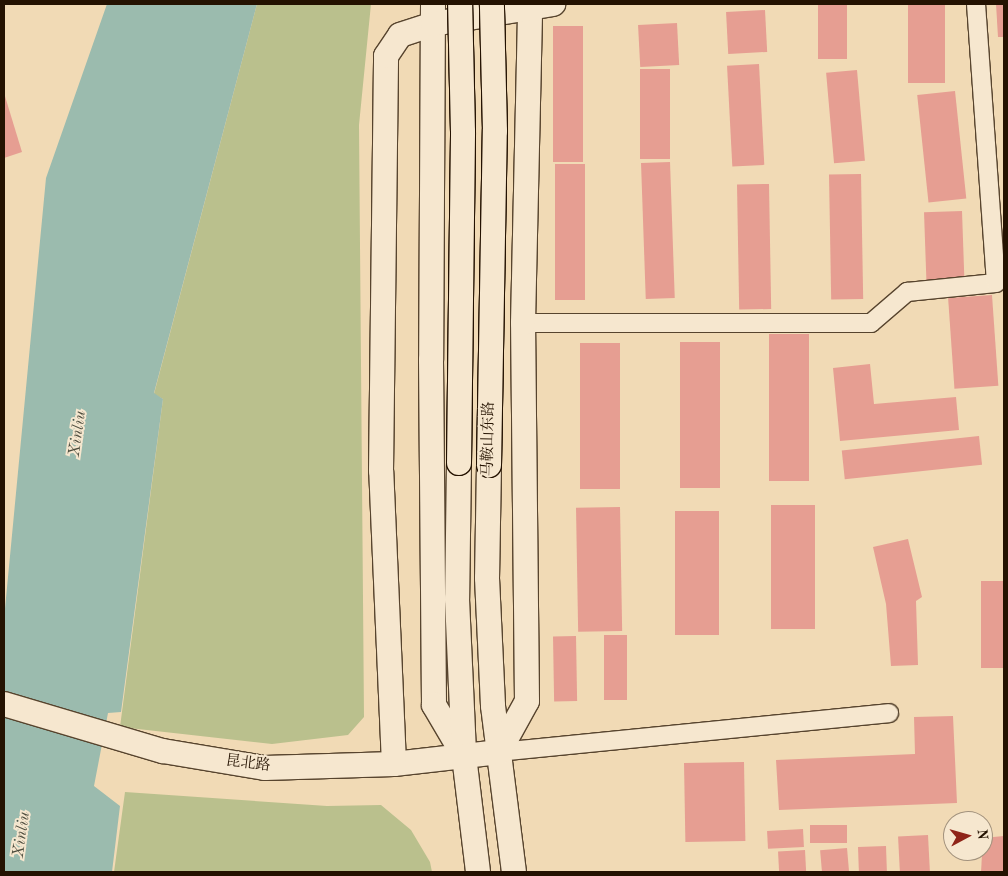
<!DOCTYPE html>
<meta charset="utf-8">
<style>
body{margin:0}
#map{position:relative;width:1008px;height:876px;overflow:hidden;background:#f1dab5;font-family:"Old Standard TT","Noto Serif SC",serif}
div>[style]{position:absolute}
.green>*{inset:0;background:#bac08d}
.water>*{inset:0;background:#9bbbae}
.building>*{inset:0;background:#e69e92;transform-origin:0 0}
.roads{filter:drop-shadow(1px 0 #57442e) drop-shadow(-1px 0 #57442e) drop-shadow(0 1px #57442e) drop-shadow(0 -1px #57442e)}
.street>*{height:18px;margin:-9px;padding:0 9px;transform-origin:9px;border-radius:9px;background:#f6e7cf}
.secondary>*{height:24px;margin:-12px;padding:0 12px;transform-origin:12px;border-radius:12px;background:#f6e7cf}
.bridges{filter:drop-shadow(1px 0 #241201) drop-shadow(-1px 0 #241201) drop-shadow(0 1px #241201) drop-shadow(0 -1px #241201)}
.secondary-bridge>*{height:24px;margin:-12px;padding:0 12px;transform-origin:12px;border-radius:12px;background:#f6e7cf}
span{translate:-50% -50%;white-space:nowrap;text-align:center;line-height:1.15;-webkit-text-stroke:4px #f6e7cf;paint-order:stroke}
.street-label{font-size:15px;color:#241201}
.water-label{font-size:16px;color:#4e4d3e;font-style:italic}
.frame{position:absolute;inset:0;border:5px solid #241201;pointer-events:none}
.north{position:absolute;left:943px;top:811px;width:50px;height:50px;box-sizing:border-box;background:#f6e7cf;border:1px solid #a2927d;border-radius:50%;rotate:84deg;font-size:14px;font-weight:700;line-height:20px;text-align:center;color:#241201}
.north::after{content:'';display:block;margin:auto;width:18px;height:22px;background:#8f2418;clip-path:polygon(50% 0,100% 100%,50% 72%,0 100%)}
</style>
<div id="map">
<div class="green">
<div style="clip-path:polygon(257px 4px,371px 4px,359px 125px,364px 717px,348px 735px,272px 744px,120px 727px,163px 399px,154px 394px)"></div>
<div style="clip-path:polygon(125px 792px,327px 806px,381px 805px,411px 830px,430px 862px,432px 872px,114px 872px)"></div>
</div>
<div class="water">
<div style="clip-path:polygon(107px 4px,257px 4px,154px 393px,163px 399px,121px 712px,108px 713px,94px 786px,120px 806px,112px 872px,4px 872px,4px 619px,46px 178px)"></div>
</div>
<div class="building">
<div style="left:818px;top:4px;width:29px;height:55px"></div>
<div style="left:908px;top:4px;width:37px;height:79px"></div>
<div style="clip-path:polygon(996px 4px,1004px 4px,1004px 37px,998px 37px)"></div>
<div style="left:765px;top:10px;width:42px;height:39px;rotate:87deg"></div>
<div style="left:677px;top:23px;width:42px;height:39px;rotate:87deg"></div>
<div style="left:553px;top:26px;width:30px;height:136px"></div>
<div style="left:759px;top:64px;width:101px;height:32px;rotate:87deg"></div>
<div style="left:670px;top:69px;width:90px;height:30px;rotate:90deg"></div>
<div style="left:857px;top:70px;width:91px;height:31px;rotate:85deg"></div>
<div style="left:955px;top:91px;width:108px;height:38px;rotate:84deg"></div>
<div style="clip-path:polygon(4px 93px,22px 152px,4px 158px)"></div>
<div style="left:670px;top:162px;width:136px;height:29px;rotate:88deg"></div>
<div style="left:555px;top:164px;width:30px;height:136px"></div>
<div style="left:861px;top:174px;width:125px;height:32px;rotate:89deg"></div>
<div style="left:769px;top:184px;width:125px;height:32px;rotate:89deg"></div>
<div style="left:962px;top:211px;width:68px;height:38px;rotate:88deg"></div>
<div style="left:992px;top:295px;width:91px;height:44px;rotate:86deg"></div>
<div style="left:769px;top:334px;width:40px;height:147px"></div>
<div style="left:680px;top:342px;width:40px;height:146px"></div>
<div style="left:580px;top:343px;width:40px;height:146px"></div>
<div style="clip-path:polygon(870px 364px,874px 404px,956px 397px,959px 430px,840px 441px,833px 368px)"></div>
<div style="left:979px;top:436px;width:29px;height:138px;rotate:84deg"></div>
<div style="left:771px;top:505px;width:44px;height:124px"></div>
<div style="left:620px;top:507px;width:124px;height:44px;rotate:89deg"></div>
<div style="left:719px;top:511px;width:124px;height:44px;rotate:90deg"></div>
<div style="clip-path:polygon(908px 539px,922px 597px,916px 601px,918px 665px,891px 666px,886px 604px,873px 547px)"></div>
<div style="left:981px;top:581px;width:23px;height:87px"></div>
<div style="left:604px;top:635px;width:23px;height:65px"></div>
<div style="left:576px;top:636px;width:65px;height:23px;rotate:89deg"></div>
<div style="clip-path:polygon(953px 716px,957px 803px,779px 810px,776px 760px,915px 754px,914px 717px)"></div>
<div style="left:744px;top:762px;width:79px;height:60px;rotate:89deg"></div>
<div style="left:847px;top:825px;width:18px;height:37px;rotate:90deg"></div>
<div style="left:803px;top:829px;width:18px;height:36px;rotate:87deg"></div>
<div style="left:928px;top:835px;width:37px;height:30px;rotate:87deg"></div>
<div style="clip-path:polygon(1004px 836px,1004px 872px,981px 872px,983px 838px)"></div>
<div style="left:886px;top:846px;width:26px;height:28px;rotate:88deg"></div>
<div style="left:847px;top:848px;width:24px;height:27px;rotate:85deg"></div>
<div style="left:805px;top:850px;width:22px;height:27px;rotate:87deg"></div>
</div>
<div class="roads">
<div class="street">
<div style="left:523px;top:323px;width:348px"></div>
<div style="left:871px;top:323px;width:48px;rotate:-40.7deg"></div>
<div style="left:907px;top:292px;width:89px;rotate:-5.8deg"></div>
<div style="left:996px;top:283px;width:280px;rotate:-94.1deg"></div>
<div style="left:499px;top:752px;width:392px;rotate:-5.7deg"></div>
</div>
<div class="secondary">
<div style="left:433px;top:4px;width:356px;rotate:90.3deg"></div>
<div style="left:431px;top:360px;width:345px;rotate:89.5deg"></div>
<div style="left:434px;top:705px;width:59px;rotate:59.5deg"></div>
<div style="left:459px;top:463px;width:136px;rotate:90.8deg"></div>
<div style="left:457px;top:599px;width:157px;rotate:87.4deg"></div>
<div style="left:464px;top:756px;width:117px;rotate:83.1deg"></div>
<div style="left:489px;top:465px;width:113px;rotate:91deg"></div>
<div style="left:487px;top:578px;width:128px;rotate:87.3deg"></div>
<div style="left:493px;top:706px;width:167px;rotate:82.8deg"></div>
<div style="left:4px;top:704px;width:166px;rotate:16.5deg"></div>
<div style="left:163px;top:751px;width:103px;rotate:9.5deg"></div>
<div style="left:265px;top:768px;width:129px;rotate:-1.8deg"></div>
<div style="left:394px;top:764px;width:106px;rotate:-6.5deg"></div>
<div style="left:499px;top:752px;width:58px;rotate:-61.2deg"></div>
<div style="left:527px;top:701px;width:378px;rotate:-90.6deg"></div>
<div style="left:523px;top:323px;width:319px;rotate:-88.7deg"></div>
<div style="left:394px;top:764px;width:293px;rotate:-92.5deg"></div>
<div style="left:381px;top:471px;width:415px;rotate:-89.3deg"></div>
<div style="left:386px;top:56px;width:25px;rotate:-56deg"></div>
<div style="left:400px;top:35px;width:35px;rotate:-18deg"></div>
<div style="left:433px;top:24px;width:122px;rotate:-9.5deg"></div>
</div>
</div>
<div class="bridges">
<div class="secondary-bridge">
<div style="left:459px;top:463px;width:331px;rotate:-89.3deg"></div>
<div style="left:463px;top:132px;width:128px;rotate:-91.3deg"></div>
<div style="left:489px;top:465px;width:334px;rotate:-89deg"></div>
<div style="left:495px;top:131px;width:127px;rotate:-91.4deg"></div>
</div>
</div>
<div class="street-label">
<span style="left:489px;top:439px;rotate:-89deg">马鞍山东路</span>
<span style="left:248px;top:764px;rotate:7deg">昆北路</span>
</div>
<div class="water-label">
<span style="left:78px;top:434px;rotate:-82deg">Xinliu</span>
<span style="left:22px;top:835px;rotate:-82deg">Xinliu</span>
</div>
<div class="frame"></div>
<div class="north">N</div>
</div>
